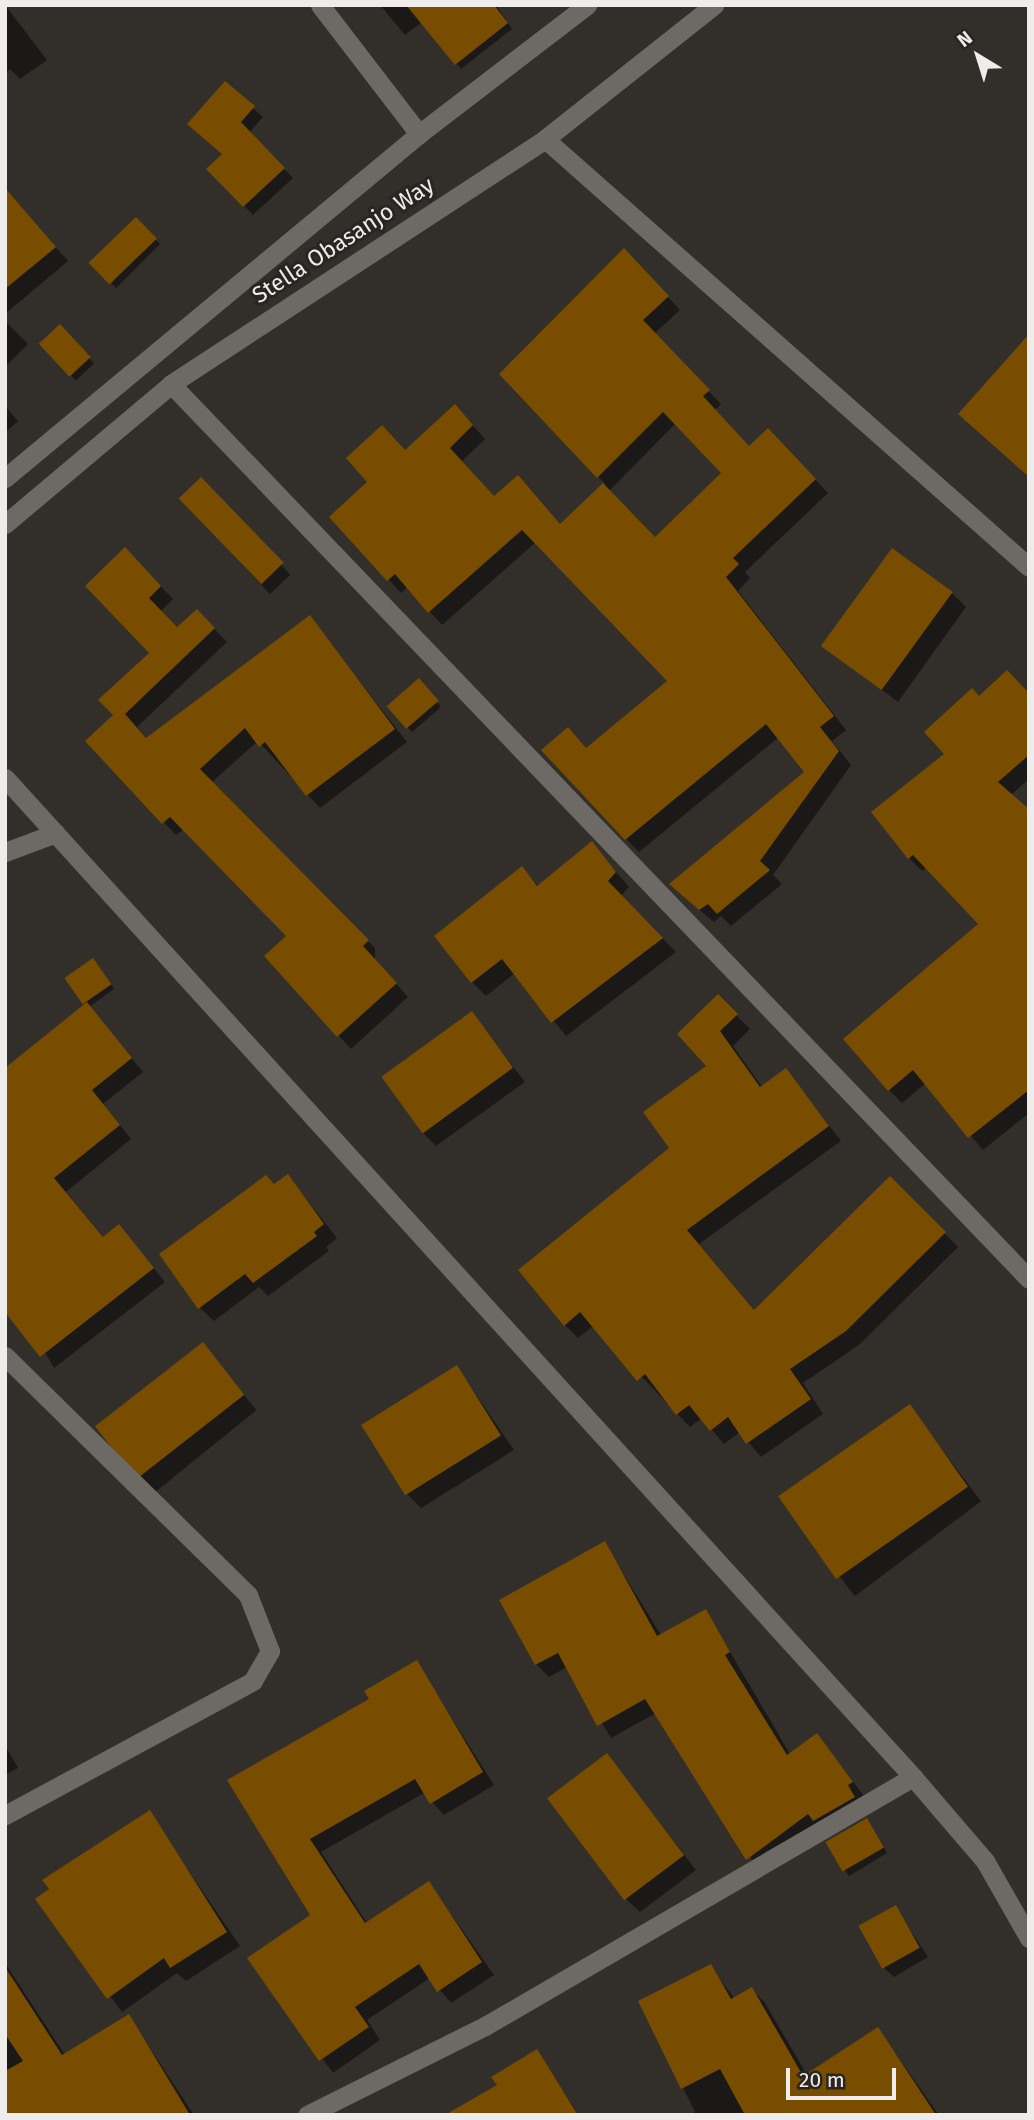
<!DOCTYPE html>
<style>
body{margin:0}
#map{position:relative;width:1034px;height:2120px;overflow:hidden;background:#322f2b;font-family:"Fira Sans",sans-serif}
div>[style]{position:absolute}
.shadow>*{inset:0;background:#0007;transform-origin:0 0}
.building>*{inset:0;background:#784d00;transform-origin:0 0}
.service>*{height:19px;margin:-9.5px;padding:0 9.5px;transform-origin:9.5px;border-radius:9.5px;background:#6d6a66}
.minor>*{height:19px;margin:-9.5px;padding:0 9.5px;transform-origin:9.5px;border-radius:9.5px;background:#6d6a66}
.tertiary>*{height:19px;margin:-9.5px;padding:0 9.5px;transform-origin:9.5px;border-radius:9.5px;background:#6d6a66}
span{translate:-50% -50%;white-space:nowrap;text-align:center;line-height:1.15;-webkit-text-stroke:6px #282522;paint-order:stroke}
.street-label{font-size:23px;color:#efedeb}
.frame{position:absolute;inset:0;border:7px solid #efedeb;pointer-events:none}
.north{position:absolute;left:943px;top:21px;width:70px;height:70px;-webkit-text-stroke:5px #282522;paint-order:stroke;rotate:322deg;font-size:19px;font-weight:700;line-height:28px;text-align:center;color:#efedeb}
.north::after{content:'';display:block;margin:auto;width:24px;height:32px;background:#efedeb;clip-path:polygon(50% 0,100% 100%,50% 72%,0 100%)}
.scale{position:absolute;left:786px;top:2068px;width:110px;height:32px;box-sizing:border-box;border:4px solid #efedeb;border-top:0;padding-left:9px;font-size:21px;line-height:24px;white-space:nowrap;color:#efedeb;-webkit-text-stroke:5px #282522;paint-order:stroke}
</style>
<div id="map">
<div class="shadow">
<div style="clip-path:polygon(5px 5px,47px 60px,20px 79px,10px 69px,5px 74px)"></div>
<div style="clip-path:polygon(380px 5px,496px 5px,512px 29px,461px 69px,422px 22px,405px 35px)"></div>
<div style="clip-path:polygon(253px 108px,263px 117px,249px 133px,293px 178px,253px 215px,208px 169px,224px 154px,199px 133px)"></div>
<div style="clip-path:polygon(5px 189px,68px 261px,5px 314px)"></div>
<div style="left:136px;top:220px;width:34px;height:62px;rotate:45deg"></div>
<div style="clip-path:polygon(evenodd,637px 263px,680px 310px,654px 334px,721px 404px,715px 410px,750px 448px,781px 443px,828px 493px,745px 572px,750px 578px,738px 591px,846px 730px,832px 741px,851px 765px,773px 875px,782px 884px,731px 926px,721px 916px,714px 922px,684px 897px,807px 773px,779px 737px,639px 852px,626px 839px,587px 750px,669px 681px,536px 542px,442px 625px,408px 587px,401px 593px,331px 517px,406px 452px,467px 419px,485px 439px,462px 461px,495px 498px,561px 526px,605px 484px,502px 374px,637px 263px,676px 423px,723px 473px,655px 539px,609px 491px,676px 423px)"></div>
<div style="clip-path:polygon(5px 321px,28px 344px,5px 367px)"></div>
<div style="left:60px;top:327px;width:50px;height:25px;rotate:47deg"></div>
<div style="clip-path:polygon(5px 406px,18px 421px,5px 433px)"></div>
<div style="left:201px;top:479px;width:131px;height:28px;rotate:47deg"></div>
<div style="clip-path:polygon(138px 563px,173px 599px,160px 612px,177px 630px,197px 611px,227px 642px,137px 727px,147px 739px,310px 618px,407px 742px,320px 808px,258px 741px,211px 783px,375px 948px,375px 960px,408px 997px,351px 1049px,266px 956px,289px 936px,184px 829px,176px 835px,88px 741px,115px 715px,152px 653px)"></div>
<div style="clip-path:polygon(952px 593px,966px 607px,898px 702px,824px 646px)"></div>
<div style="clip-path:polygon(423px 684px,441px 707px,412px 732px,388px 705px)"></div>
<div style="clip-path:polygon(1029px 694px,1029px 779px,1011px 795px,1029px 811px,1029px 1113px,983px 1150px,926px 1083px,902px 1103px,889px 1090px,981px 924px,927px 867px,922px 871px,909px 858px,873px 812px,947px 755px,979px 698px)"></div>
<div style="clip-path:polygon(592px 844px,629px 887px,621px 896px,676px 952px,566px 1036px,515px 973px,486px 996px,472px 982px,522px 869px,539px 887px)"></div>
<div style="clip-path:polygon(97px 964px,114px 989px,89px 1007px,143px 1072px,103px 1104px,131px 1139px,66px 1192px,104px 1238px,119px 1226px,165px 1282px,54px 1368px,5px 1282px)"></div>
<div style="clip-path:polygon(718px 997px,750px 1029px,733px 1046px,762px 1087px,786px 1070px,841px 1141px,699px 1244px,755px 1311px,890px 1178px,958px 1247px,859px 1345px,803px 1383px,823px 1414px,761px 1457px,740px 1432px,724px 1444px,702px 1418px,690px 1427px,593px 1326px,578px 1338px,565px 1325px,671px 1148px,709px 1066px)"></div>
<div style="clip-path:polygon(472px 1013px,525px 1082px,436px 1146px,423px 1133px)"></div>
<div style="clip-path:polygon(288px 1176px,337px 1238px,326px 1247px,329px 1251px,268px 1296px,259px 1287px,214px 1321px,200px 1308px,275px 1186px)"></div>
<div style="left:203px;top:1344px;width:85px;height:135px;rotate:51deg"></div>
<div style="clip-path:polygon(457px 1367px,514px 1450px,421px 1508px,407px 1494px)"></div>
<div style="left:910px;top:1407px;width:118px;height:158px;rotate:53deg"></div>
<div style="clip-path:polygon(605px 1544px,661px 1635px,706px 1611px,790px 1754px,817px 1735px,864px 1796px,760px 1872px,656px 1713px,611px 1738px,567px 1667px,549px 1677px,536px 1664px)"></div>
<div style="clip-path:polygon(416px 1662px,494px 1785px,444px 1815px,424px 1793px,321px 1852px,367px 1923px,429px 1883px,494px 1975px,451px 2003px,430px 1978px,367px 2020px,380px 2040px,333px 2073px,250px 1959px,313px 1915px,229px 1781px,371px 1700px)"></div>
<div style="clip-path:polygon(5px 1745px,18px 1768px,5px 1775px)"></div>
<div style="clip-path:polygon(607px 1755px,696px 1870px,640px 1912px,626px 1899px)"></div>
<div style="clip-path:polygon(149px 1813px,240px 1946px,186px 1981px,177px 1973px,122px 2012px,38px 1899px)"></div>
<div style="clip-path:polygon(871px 1825px,887px 1853px,849px 1876px,828px 1843px)"></div>
<div style="clip-path:polygon(895px 1907px,928px 1957px,894px 1977px,884px 1968px)"></div>
<div style="clip-path:polygon(5px 1963px,65px 2055px,129px 2016px,194px 2115px,5px 2115px)"></div>
<div style="clip-path:polygon(710px 1967px,735px 1999px,752px 1989px,765px 2003px,807px 2075px,878px 2029px,939px 2115px,690px 2115px,695px 2112px,640px 2002px)"></div>
<div style="clip-path:polygon(537px 2051px,579px 2115px,449px 2115px,499px 2086px)"></div>
</div>
<div class="building">
<div style="clip-path:polygon(406px 5px,494px 5px,508px 23px,455px 65px)"></div>
<div style="clip-path:polygon(225px 81px,255px 106px,241px 122px,285px 168px,243px 207px,206px 169px,222px 154px,187px 124px)"></div>
<div style="clip-path:polygon(5px 188px,56px 247px,5px 289px)"></div>
<div style="left:136px;top:217px;width:30px;height:66px;rotate:46deg"></div>
<div style="clip-path:polygon(624px 248px,669px 296px,643px 320px,710px 390px,703px 396px,749px 446px,768px 428px,816px 479px,733px 558px,739px 564px,726px 577px,834px 716px,820px 727px,839px 751px,760px 861px,770px 870px,717px 914px,708px 904px,699px 910px,669px 884px,804px 772px,766px 724px,625px 840px,541px 750px,568px 727px,586px 748px,667px 681px,522px 530px,428px 613px,395px 574px,387px 581px,329px 517px,367px 482px,346px 458px,382px 425px,405px 450px,455px 404px,473px 425px,450px 448px,494px 496px,518px 475px,560px 524px,603px 483px,655px 537px,721px 473px,663px 412px,597px 478px,499px 374px)"></div>
<div style="left:60px;top:324px;width:45px;height:29px;rotate:47deg"></div>
<div style="clip-path:polygon(1029px 334px,1029px 477px,958px 414px)"></div>
<div style="left:201px;top:477px;width:119px;height:31px;rotate:46deg"></div>
<div style="clip-path:polygon(125px 547px,161px 586px,149px 598px,177px 627px,197px 609px,215px 628px,125px 714px,146px 738px,310px 615px,395px 729px,306px 796px,265px 742px,259px 747px,245px 728px,200px 769px,369px 940px,363px 946px,397px 983px,337px 1037px,264px 956px,286px 936px,170px 817px,162px 824px,85px 741px,113px 715px,98px 700px,149px 653px,85px 586px)"></div>
<div style="left:892px;top:548px;width:75px;height:121px;rotate:36deg"></div>
<div style="clip-path:polygon(1007px 670px,1029px 693px,1029px 755px,998px 782px,1029px 809px,1029px 1090px,968px 1138px,913px 1070px,888px 1091px,843px 1039px,978px 924px,913px 855px,908px 859px,871px 812px,944px 754px,924px 732px,972px 688px,979px 696px)"></div>
<div style="left:419px;top:678px;width:30px;height:43px;rotate:49deg"></div>
<div style="clip-path:polygon(592px 841px,616px 872px,608px 881px,663px 938px,551px 1023px,502px 959px,471px 983px,434px 936px,522px 866px,537px 886px)"></div>
<div style="left:93px;top:958px;width:32px;height:35px;rotate:55deg"></div>
<div style="clip-path:polygon(718px 994px,738px 1014px,720px 1031px,760px 1087px,786px 1068px,829px 1126px,687px 1230px,754px 1310px,890px 1176px,946px 1232px,846px 1331px,790px 1369px,811px 1399px,746px 1444px,728px 1417px,710px 1431px,689px 1405px,676px 1415px,645px 1374px,637px 1381px,580px 1312px,564px 1326px,518px 1270px,669px 1148px,643px 1112px,706px 1066px,677px 1034px)"></div>
<div style="clip-path:polygon(87px 1002px,132px 1058px,92px 1090px,120px 1125px,54px 1178px,103px 1237px,119px 1224px,154px 1268px,40px 1357px,5px 1312px,5px 1068px)"></div>
<div style="left:472px;top:1011px;width:70px;height:112px;rotate:54deg"></div>
<div style="clip-path:polygon(288px 1174px,324px 1224px,314px 1232px,317px 1236px,253px 1283px,245px 1274px,198px 1309px,159px 1254px,266px 1175px,274px 1184px)"></div>
<div style="left:203px;top:1342px;width:67px;height:137px;rotate:52deg"></div>
<div style="left:457px;top:1365px;width:83px;height:113px;rotate:58deg"></div>
<div style="left:910px;top:1404px;width:101px;height:161px;rotate:55deg"></div>
<div style="clip-path:polygon(605px 1541px,657px 1636px,706px 1609px,730px 1652px,725px 1655px,787px 1755px,817px 1733px,853px 1782px,848px 1785px,855px 1797px,813px 1821px,808px 1814px,746px 1860px,645px 1699px,597px 1726px,558px 1653px,535px 1665px,499px 1600px)"></div>
<div style="clip-path:polygon(417px 1660px,483px 1772px,430px 1804px,415px 1779px,310px 1839px,365px 1923px,429px 1881px,482px 1962px,437px 1992px,419px 1964px,355px 2007px,369px 2027px,319px 2061px,247px 1958px,310px 1915px,227px 1780px,369px 1699px,364px 1691px)"></div>
<div style="left:607px;top:1753px;width:128px;height:75px;rotate:53deg"></div>
<div style="clip-path:polygon(150px 1810px,227px 1932px,170px 1968px,164px 1958px,107px 1999px,35px 1899px,49px 1889px,42px 1880px)"></div>
<div style="left:867px;top:1818px;width:34px;height:48px;rotate:60deg"></div>
<div style="left:896px;top:1905px;width:49px;height:43px;rotate:61deg"></div>
<div style="clip-path:polygon(711px 1964px,731px 1999px,752px 1987px,803px 2076px,878px 2027px,936px 2115px,745px 2115px,720px 2069px,681px 2089px,638px 2001px)"></div>
<div style="clip-path:polygon(5px 1967px,62px 2055px,129px 2014px,190px 2115px,5px 2115px,5px 2071px,23px 2061px,5px 2034px)"></div>
<div style="clip-path:polygon(537px 2049px,578px 2115px,445px 2115px,497px 2085px,491px 2077px)"></div>
</div>
<div class="service">
<div style="left:5px;top:852px;width:54px;rotate:-20.4deg"></div>
</div>
<div class="minor">
<div style="left:320px;top:5px;width:163px;rotate:52.5deg"></div>
<div style="left:545px;top:139px;width:646px;rotate:41.49deg"></div>
<div style="left:171px;top:384px;width:1240px;rotate:46.21deg"></div>
<div style="left:5px;top:778px;width:1350px;rotate:47.73deg"></div>
<div style="left:913px;top:1777px;width:111px;rotate:49.4deg"></div>
<div style="left:985px;top:1861px;width:89px;rotate:60.3deg"></div>
<div style="left:5px;top:1356px;width:341px;rotate:44.5deg"></div>
<div style="left:248px;top:1595px;width:60px;rotate:68.6deg"></div>
<div style="left:270px;top:1651px;width:34px;rotate:120deg"></div>
<div style="left:253px;top:1681px;width:282px;rotate:151.6deg"></div>
<div style="left:307px;top:2115px;width:199px;rotate:-26.6deg"></div>
<div style="left:485px;top:2026px;width:495px;rotate:-30.2deg"></div>
</div>
<div class="tertiary">
<div style="left:5px;top:478px;width:538px;rotate:-39.72deg"></div>
<div style="left:419px;top:134px;width:212px;rotate:-37.5deg"></div>
<div style="left:5px;top:524px;width:217px;rotate:-40.1deg"></div>
<div style="left:171px;top:384px;width:447px;rotate:-33.2deg"></div>
<div style="left:545px;top:139px;width:216px;rotate:-38.4deg"></div>
</div>
<div class="street-label">
<span style="left:343px;top:240px;rotate:-33deg">Stella Obasanjo Way</span>
</div>
<div class="frame"></div>
<div class="north">N</div>
<div class="scale">20 m</div>
</div>
